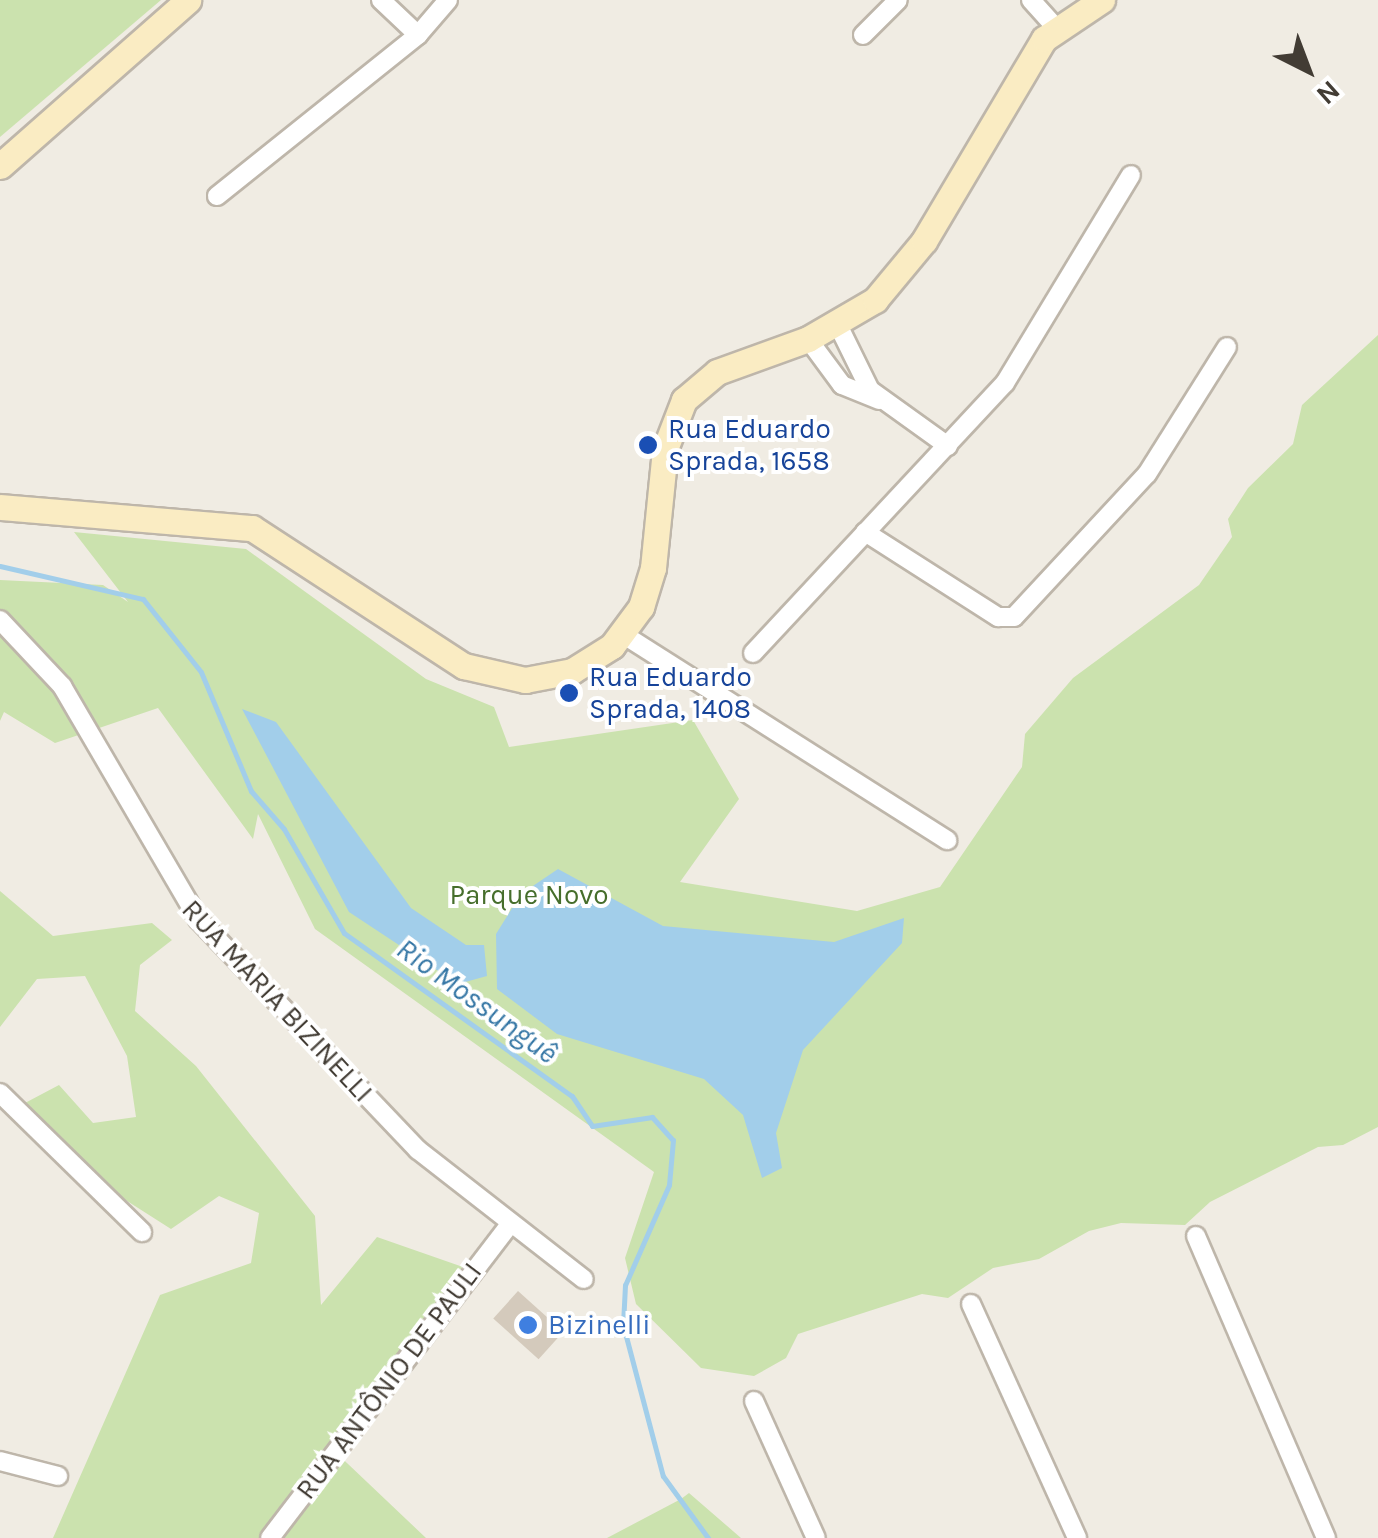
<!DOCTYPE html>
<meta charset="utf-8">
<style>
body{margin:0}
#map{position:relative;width:1378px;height:1538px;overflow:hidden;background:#f0ece3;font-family:Karla,sans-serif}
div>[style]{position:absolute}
.green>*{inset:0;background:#cbe2ae}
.water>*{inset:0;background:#a2ceea}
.stream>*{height:5px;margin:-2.5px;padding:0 2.5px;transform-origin:2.5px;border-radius:2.5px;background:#a2ceea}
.building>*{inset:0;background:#d4cabc;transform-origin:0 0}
.roads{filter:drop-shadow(2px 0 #beb6aa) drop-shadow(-2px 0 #beb6aa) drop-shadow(0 2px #beb6aa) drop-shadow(0 -2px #beb6aa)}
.street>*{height:18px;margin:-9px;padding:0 9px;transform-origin:9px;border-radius:9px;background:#fff}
.secondary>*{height:25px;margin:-12.5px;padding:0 12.5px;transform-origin:12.5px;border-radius:12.5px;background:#faecc3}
.dots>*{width:28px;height:28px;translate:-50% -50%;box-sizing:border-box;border:5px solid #fff;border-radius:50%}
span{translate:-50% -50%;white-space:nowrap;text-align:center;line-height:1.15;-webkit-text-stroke:8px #fff;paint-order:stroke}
.transit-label{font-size:28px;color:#164399}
.left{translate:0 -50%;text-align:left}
.park-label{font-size:28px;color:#466e2c}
.street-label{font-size:28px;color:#423c34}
.shop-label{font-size:28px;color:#366cbe}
.water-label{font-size:30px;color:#3677a5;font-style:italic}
.north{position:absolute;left:1258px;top:20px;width:100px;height:100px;-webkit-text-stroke:8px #fff;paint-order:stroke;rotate:138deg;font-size:28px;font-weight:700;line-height:40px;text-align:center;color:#423c34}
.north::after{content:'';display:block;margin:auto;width:35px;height:45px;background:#423c34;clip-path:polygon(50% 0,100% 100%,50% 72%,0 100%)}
</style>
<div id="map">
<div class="green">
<div style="clip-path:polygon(0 0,161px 0,0 137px)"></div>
<div style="clip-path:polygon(1378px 335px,1378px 1127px,1343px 1145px,1318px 1147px,1210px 1202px,1185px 1225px,1121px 1223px,1089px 1231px,1039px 1259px,993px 1268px,948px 1298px,922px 1294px,798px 1334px,786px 1358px,754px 1376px,701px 1368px,636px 1304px,625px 1258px,654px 1172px,315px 929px,258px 814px,253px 839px,158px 708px,55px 743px,4px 712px,0 721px,0 580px,103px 585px,128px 602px,74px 532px,246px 549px,426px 679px,494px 707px,509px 747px,693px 720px,739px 799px,680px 882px,857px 911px,940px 887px,1022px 767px,1025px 734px,1073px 678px,1199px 585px,1232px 537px,1228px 519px,1248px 488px,1293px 444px,1302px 405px)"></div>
<div style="clip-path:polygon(0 891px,53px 936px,152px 923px,172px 940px,140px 965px,135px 1011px,196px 1066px,315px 1216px,321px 1305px,377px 1237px,463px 1267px,328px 1445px,426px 1538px,53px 1538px,160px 1295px,251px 1263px,259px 1213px,219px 1196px,171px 1229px,102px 1185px,25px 1103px,59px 1085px,93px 1123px,136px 1117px,127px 1056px,85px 976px,37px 979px,0 1027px)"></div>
<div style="clip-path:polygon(689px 1493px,741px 1538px,607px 1538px,681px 1499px)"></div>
</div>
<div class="water">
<div style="clip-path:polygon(242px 709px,276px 722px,411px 908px,466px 945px,484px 945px,487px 976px,458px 984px,349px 912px)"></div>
<div style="clip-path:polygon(558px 869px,663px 926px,834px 942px,904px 918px,902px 943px,803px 1050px,776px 1133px,782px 1168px,762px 1178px,743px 1115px,704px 1079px,557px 1034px,497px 989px,496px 934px,521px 894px)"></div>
</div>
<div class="stream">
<div style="left:0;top:566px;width:147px;rotate:13deg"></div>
<div style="left:143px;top:599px;width:93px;rotate:51.5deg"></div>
<div style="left:201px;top:672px;width:129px;rotate:67.2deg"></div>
<div style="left:251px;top:791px;width:50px;rotate:49deg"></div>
<div style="left:284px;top:829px;width:120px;rotate:60deg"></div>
<div style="left:344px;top:933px;width:280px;rotate:35.6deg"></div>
<div style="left:572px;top:1096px;width:36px;rotate:56deg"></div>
<div style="left:592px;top:1126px;width:61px;rotate:-8.5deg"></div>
<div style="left:652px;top:1117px;width:31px;rotate:48deg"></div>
<div style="left:673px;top:1140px;width:45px;rotate:95.1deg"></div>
<div style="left:669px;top:1185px;width:109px;rotate:113.7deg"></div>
<div style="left:625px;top:1285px;width:40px;rotate:92.9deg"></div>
<div style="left:623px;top:1325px;width:156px;rotate:75.2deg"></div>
<div style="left:663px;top:1476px;width:77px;rotate:54deg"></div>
</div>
<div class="building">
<div style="left:518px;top:1291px;width:61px;height:37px;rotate:42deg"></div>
</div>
<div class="roads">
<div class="street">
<div style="left:381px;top:0;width:51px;rotate:43.4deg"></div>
<div style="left:1031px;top:0;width:36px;rotate:48deg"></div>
<div style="left:863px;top:35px;width:49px;rotate:-45deg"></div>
<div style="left:217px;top:196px;width:258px;rotate:-38.7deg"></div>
<div style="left:418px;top:35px;width:46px;rotate:-49.4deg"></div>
<div style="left:838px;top:325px;width:72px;rotate:63.8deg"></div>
<div style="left:870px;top:390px;width:96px;rotate:35.7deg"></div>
<div style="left:808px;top:339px;width:57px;rotate:53.5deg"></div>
<div style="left:842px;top:385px;width:40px;rotate:22deg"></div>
<div style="left:865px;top:532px;width:158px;rotate:32.6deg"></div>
<div style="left:998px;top:617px;width:16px"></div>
<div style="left:1014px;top:617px;width:195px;rotate:-47.1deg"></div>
<div style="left:1147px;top:474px;width:150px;rotate:-57.8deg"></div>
<div style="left:0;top:620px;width:91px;rotate:46.8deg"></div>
<div style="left:62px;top:686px;width:270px;rotate:59.7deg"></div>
<div style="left:198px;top:919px;width:319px;rotate:46.4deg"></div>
<div style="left:418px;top:1150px;width:210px;rotate:37.9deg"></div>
<div style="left:624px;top:635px;width:383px;rotate:32.4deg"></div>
<div style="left:753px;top:653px;width:369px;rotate:-47deg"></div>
<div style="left:1005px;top:383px;width:243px;rotate:-58.8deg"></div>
<div style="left:0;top:1093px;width:199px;rotate:44.4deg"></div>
<div style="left:1196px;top:1236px;width:329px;rotate:66.7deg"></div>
<div style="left:971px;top:1304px;width:257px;rotate:65.6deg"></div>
<div style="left:754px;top:1401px;width:150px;rotate:65.7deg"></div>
<div style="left:0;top:1461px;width:60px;rotate:14.5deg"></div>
<div style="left:270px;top:1538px;width:394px;rotate:-52.6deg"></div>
</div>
<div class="secondary">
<div style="left:0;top:166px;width:251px;rotate:-41.4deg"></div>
<div style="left:0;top:507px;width:253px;rotate:4.8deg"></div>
<div style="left:252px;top:528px;width:253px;rotate:33.1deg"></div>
<div style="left:464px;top:666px;width:63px;rotate:12.9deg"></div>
<div style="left:525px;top:680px;width:48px;rotate:-10.8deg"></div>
<div style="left:572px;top:671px;width:47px;rotate:-32deg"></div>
<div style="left:612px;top:646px;width:49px;rotate:-53.4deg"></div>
<div style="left:641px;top:607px;width:41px;rotate:-72.9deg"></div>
<div style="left:653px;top:568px;width:120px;rotate:-84.2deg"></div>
<div style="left:665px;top:449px;width:53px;rotate:-68.8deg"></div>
<div style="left:684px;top:400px;width:43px;rotate:-40.3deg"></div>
<div style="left:717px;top:372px;width:97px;rotate:-19.9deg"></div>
<div style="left:808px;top:339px;width:78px;rotate:-30.2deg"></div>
<div style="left:875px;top:300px;width:77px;rotate:-50.3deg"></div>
<div style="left:924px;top:241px;width:235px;rotate:-59.3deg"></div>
<div style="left:1044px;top:39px;width:70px;rotate:-33.9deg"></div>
</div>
</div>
<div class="dots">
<div style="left:648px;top:445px;background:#1a4fb4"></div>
<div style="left:569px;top:693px;background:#1a4fb4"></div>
<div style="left:528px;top:1325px;background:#3f7fe0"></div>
</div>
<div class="transit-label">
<span class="left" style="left:668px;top:445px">Rua Eduardo<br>Sprada, 1658</span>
<span class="left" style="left:589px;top:693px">Rua Eduardo<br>Sprada, 1408</span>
</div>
<div class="park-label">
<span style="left:529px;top:895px">Parque Novo</span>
</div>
<div class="street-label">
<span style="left:277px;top:1001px;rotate:47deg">RUA MARIA BIZINELLI</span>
<span style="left:389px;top:1381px;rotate:-53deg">RUA ANTÔNIO DE PAULI</span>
</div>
<div class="shop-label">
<span class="left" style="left:548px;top:1325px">Bizinelli</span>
</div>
<div class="water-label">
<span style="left:477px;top:1001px;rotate:36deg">Rio Mossunguê</span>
</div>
<div class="north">N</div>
</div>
